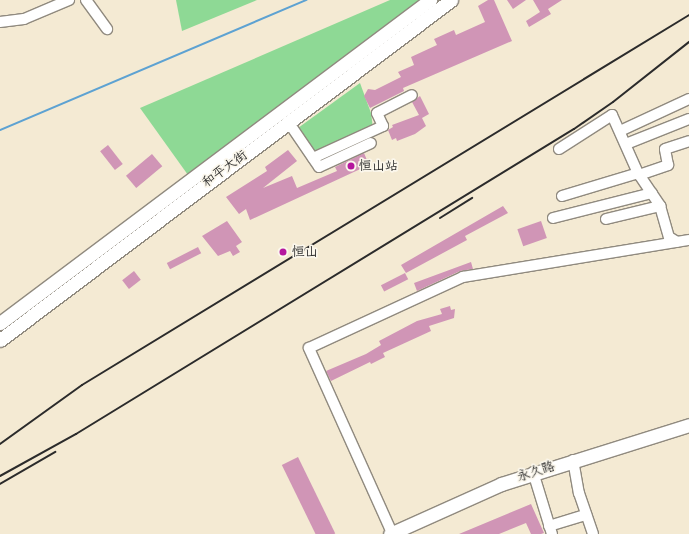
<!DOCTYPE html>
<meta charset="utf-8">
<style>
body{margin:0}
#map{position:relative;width:689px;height:534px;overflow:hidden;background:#f4ead3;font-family:"Architects Daughter","LXGW WenKai TC",sans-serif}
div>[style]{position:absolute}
.green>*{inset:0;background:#8ed995}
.stream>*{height:2px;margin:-1px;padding:0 1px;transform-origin:1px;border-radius:1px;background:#5da2d2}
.building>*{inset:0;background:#d095b6;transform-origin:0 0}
.roads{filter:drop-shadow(1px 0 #908a7f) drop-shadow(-1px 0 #908a7f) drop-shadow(0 1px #908a7f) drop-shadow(0 -1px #908a7f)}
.minor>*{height:10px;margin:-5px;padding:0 5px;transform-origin:5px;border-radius:5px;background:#fff}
.major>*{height:13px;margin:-6.5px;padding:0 6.5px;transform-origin:6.5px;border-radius:6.5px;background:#fff}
.rail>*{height:2px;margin:-1px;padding:0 1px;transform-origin:1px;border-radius:1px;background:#2b2b2b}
.dots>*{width:11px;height:11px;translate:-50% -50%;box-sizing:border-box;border:2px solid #fbf7ec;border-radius:50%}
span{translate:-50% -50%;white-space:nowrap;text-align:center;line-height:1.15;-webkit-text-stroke:3.5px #fbf7ec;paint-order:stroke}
.poi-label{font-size:13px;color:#2b2b2b}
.left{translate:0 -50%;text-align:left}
.street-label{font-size:13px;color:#2b2b2b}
</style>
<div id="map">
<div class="green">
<div style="clip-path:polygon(176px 0,257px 0,182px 31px)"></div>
<div style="clip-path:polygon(390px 0,425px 0,188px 175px,140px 108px)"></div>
<div style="clip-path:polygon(360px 83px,371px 113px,373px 128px,317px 153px,313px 152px,298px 128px)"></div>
</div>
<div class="stream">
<div style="left:0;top:130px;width:333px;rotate:-23deg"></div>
</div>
<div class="building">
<div style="clip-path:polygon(488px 0,494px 0,512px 41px,403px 88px,404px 91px,370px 108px,364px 96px,368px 89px,375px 90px,401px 77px,398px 72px,414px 65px,411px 57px,437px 45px,434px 39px,454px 30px,456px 35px,485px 22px,478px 6px)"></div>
<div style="clip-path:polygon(507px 0,526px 0,513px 9px)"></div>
<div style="clip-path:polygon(533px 0,562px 0,548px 9px,551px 14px,529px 27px,526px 21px,540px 12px)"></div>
<div style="clip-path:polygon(420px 96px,429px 114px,422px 118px,426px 126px,415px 134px,397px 141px,396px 138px,392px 140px,388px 130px,393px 127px,392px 125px,419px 115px,412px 102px)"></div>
<div style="left:108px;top:145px;width:24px;height:10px;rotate:52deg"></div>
<div style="clip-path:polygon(288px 150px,297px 161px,263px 188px,292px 176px,297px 188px,337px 171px,335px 167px,364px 153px,369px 165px,250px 220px,246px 209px,239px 214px,226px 197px,267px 171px,265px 167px)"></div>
<div style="left:152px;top:154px;width:16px;height:34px;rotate:50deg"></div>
<div style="clip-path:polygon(503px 206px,508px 213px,465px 236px,467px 240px,406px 273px,401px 265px)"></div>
<div style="clip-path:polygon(227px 221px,242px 242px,236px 246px,240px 252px,233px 256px,230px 251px,218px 256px,202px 236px)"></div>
<div style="left:541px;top:221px;width:18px;height:25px;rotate:71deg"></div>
<div style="left:198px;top:247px;width:7px;height:35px;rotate:63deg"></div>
<div style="clip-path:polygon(471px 262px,473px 269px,460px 271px,417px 291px,414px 283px)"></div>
<div style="left:134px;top:271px;width:11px;height:15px;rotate:52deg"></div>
<div style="left:405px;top:273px;width:7px;height:27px;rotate:63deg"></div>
<div style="clip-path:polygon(450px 306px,451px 310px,455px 309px,454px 318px,429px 326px,431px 331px,383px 353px,385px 357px,371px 364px,370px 362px,331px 381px,326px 371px,366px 354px,381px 345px,379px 341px,417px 321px,442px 314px,440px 309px)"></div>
<div style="left:298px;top:457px;width:85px;height:18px;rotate:64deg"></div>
<div style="clip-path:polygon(531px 504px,544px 533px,541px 534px,531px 534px,526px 523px,499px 534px,459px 534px)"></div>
</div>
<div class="roads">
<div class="minor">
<div style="left:86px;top:0;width:36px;rotate:54deg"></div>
<div style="left:0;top:22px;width:24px;rotate:-7deg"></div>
<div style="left:24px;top:19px;width:49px;rotate:-22.9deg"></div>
<div style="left:289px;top:123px;width:53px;rotate:55.7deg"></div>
<div style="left:319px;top:167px;width:57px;rotate:-24.8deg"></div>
<div style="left:620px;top:131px;width:76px;rotate:-24.9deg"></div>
<div style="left:626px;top:144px;width:68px;rotate:-21.6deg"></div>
<div style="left:559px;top:149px;width:63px;rotate:-32.7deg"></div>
<div style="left:612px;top:115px;width:64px;rotate:65.9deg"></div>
<div style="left:638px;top:173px;width:40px;rotate:56deg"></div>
<div style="left:660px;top:206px;width:32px;rotate:74deg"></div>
<div style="left:669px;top:237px;width:9px;rotate:32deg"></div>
<div style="left:313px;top:158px;width:77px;rotate:-24.6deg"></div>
<div style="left:383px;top:126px;width:14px;rotate:-115deg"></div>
<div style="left:377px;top:113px;width:39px;rotate:-27deg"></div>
<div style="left:639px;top:175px;width:31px;rotate:-19deg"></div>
<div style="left:668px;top:165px;width:16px;rotate:-101deg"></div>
<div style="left:665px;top:149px;width:25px;rotate:-18deg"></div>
<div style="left:562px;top:196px;width:79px;rotate:-16.8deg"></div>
<div style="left:553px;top:218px;width:102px;rotate:-14.2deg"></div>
<div style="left:606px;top:219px;width:56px;rotate:-13.5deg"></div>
<div style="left:573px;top:460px;width:34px;rotate:80deg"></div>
<div style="left:579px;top:493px;width:43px;rotate:71.1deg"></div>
<div style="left:533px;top:472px;width:65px;rotate:73deg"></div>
<div style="left:549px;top:526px;width:39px;rotate:-17deg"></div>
<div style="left:392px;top:533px;width:203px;rotate:-114.2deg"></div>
<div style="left:309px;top:348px;width:170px;rotate:-24.8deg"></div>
<div style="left:463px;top:277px;width:229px;rotate:-9.3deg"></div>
</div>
<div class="major">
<div style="left:0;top:323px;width:538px;rotate:-36.91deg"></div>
<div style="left:0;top:340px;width:565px;rotate:-37.01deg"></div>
<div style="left:390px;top:534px;width:122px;rotate:-24.2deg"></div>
<div style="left:501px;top:484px;width:197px;rotate:-17.4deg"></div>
</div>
</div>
<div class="rail">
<div style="left:440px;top:218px;width:38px;rotate:-32deg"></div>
<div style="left:0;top:444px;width:101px;rotate:-35.7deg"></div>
<div style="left:82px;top:385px;width:711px;rotate:-31.36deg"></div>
<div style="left:0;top:476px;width:87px;rotate:-28.9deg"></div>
<div style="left:76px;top:434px;width:584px;rotate:-31.49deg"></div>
<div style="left:574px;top:129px;width:47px;rotate:-34.7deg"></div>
<div style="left:613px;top:102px;width:97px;rotate:-38.3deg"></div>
<div style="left:0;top:484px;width:64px;rotate:-30.2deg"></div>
</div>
<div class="dots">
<div style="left:351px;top:166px;background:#b5179e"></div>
<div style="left:283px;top:252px;background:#b5179e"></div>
</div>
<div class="poi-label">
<span class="left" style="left:359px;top:166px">恒山站</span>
<span class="left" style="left:292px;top:252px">恒山</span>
</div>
<div class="street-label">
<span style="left:225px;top:169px;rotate:-36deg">和平大街</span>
<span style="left:536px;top:472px;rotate:-18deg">永久路</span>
</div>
</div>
